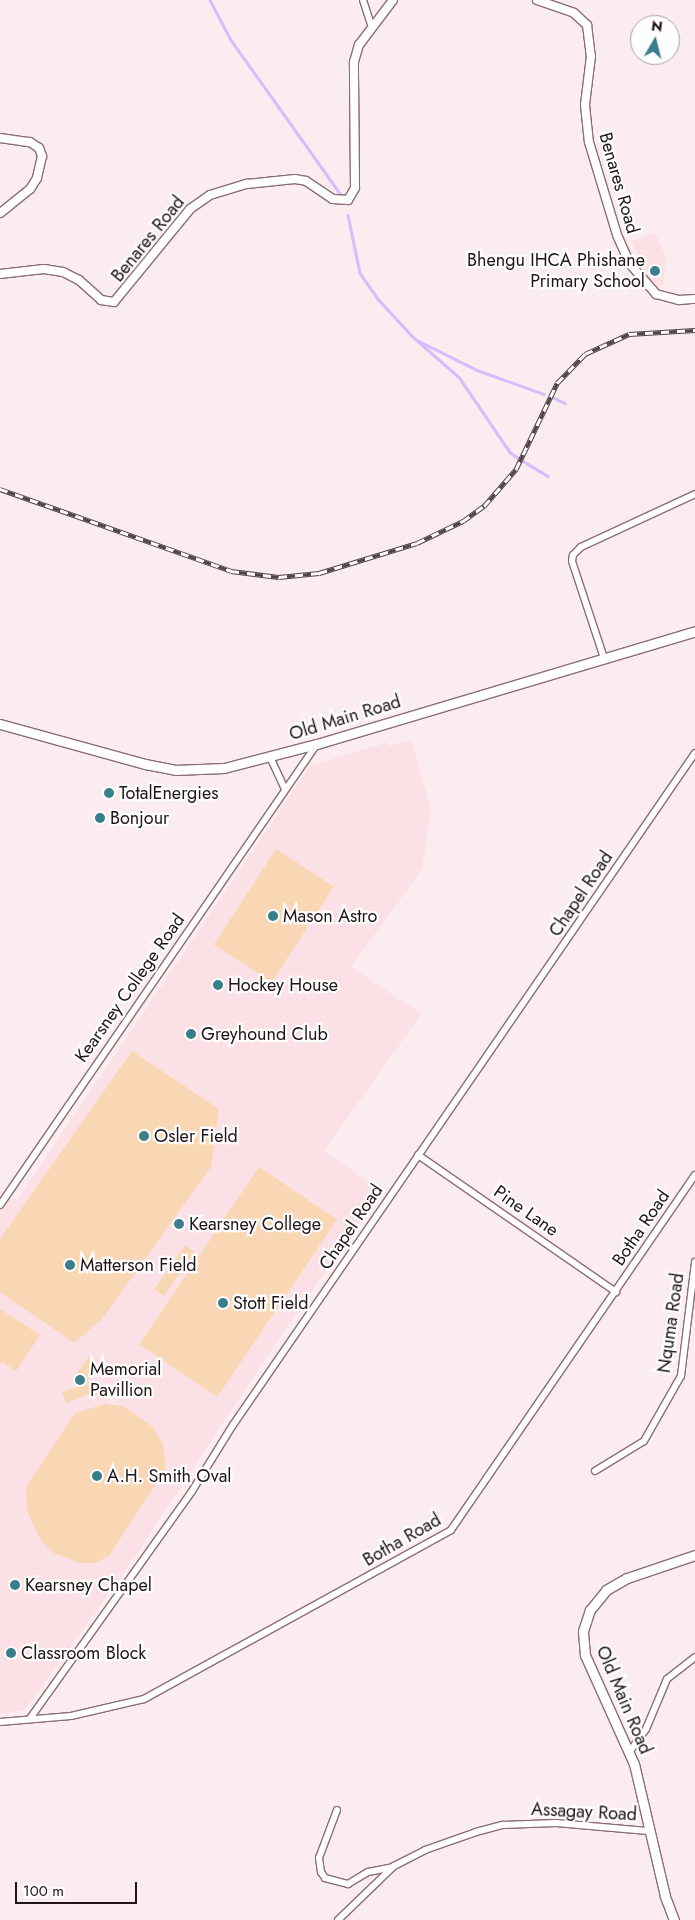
<!DOCTYPE html>
<style>
body{margin:0}
#map{position:relative;width:695px;height:1920px;overflow:hidden;background:#fbedef;font-family:Jost,sans-serif}
div>[style]{position:absolute}
.built>*{inset:0;background:#fbe0e5}
.green>*{inset:0;background:#f9d7b4;transform-origin:0 0}
.stream>*{height:2.5px;margin:-1.25px;padding:0 1.25px;transform-origin:1.25px;border-radius:1.25px;background:#d7bbff}
.roads{filter:drop-shadow(1px 0 #8c6d73) drop-shadow(-1px 0 #8c6d73) drop-shadow(0 1px #8c6d73) drop-shadow(0 -1px #8c6d73)}
.minor>*{height:6px;margin:-3px;padding:0 3px;transform-origin:3px;border-radius:3px;background:#fff}
.tertiary>*{height:8px;margin:-4px;padding:0 4px;transform-origin:4px;border-radius:4px;background:#fff}
.secondary>*{height:9px;margin:-4.5px;padding:0 4.5px;transform-origin:4.5px;border-radius:4.5px;background:#fff}
.rail>*{height:4.5px;margin-top:-2.25px;transform-origin:0;background:repeating-linear-gradient(90deg,#fefefe 0 8px,#524547 0 16px);box-sizing:border-box;border-block:1px solid #524547}
.dots>*{width:14px;height:14px;translate:-50% -50%;box-sizing:border-box;border:2px solid #fefefe;border-radius:50%}
span{translate:-50% -50%;white-space:nowrap;text-align:center;line-height:1.15;-webkit-text-stroke:4.5px #fefefe;paint-order:stroke}
.street-label{font-size:18px;color:#201416}
.poi-label{font-size:18px;color:#201416}
.right{translate:-100% -50%;text-align:right}
.left{translate:0 -50%;text-align:left}
.north{position:absolute;left:630px;top:15px;width:50px;height:50px;box-sizing:border-box;background:#fefefe;border:1px solid #a5a0a1;border-radius:50%;rotate:8deg;font-size:14px;font-weight:700;line-height:20px;text-align:center;color:#201416}
.north::after{content:'';display:block;margin:auto;width:18px;height:22px;background:#397e8b;clip-path:polygon(50% 0,100% 100%,50% 72%,0 100%)}
.scale{position:absolute;left:15px;top:1882px;width:122px;height:22px;box-sizing:border-box;border:2px solid #201416;border-top:0;padding-left:6px;font-size:15px;line-height:18px;white-space:nowrap;color:#201416;-webkit-text-stroke:4px #fefefe;paint-order:stroke}
</style>
<div id="map">
<div class="built">
<div style="clip-path:polygon(655px 233px,666px 257px,663px 285px,654px 288px,631px 241px)"></div>
<div style="clip-path:polygon(411px 740px,431px 810px,422px 869px,351px 967px,421px 1014px,324px 1151px,381px 1191px,267px 1356px,133px 1560px,25px 1710px,0 1714px,0 1190px,16px 1201px,310px 766px,388px 742px,389px 746px)"></div>
</div>
<div class="green">
<div style="left:276px;top:849px;width:69px;height:114px;rotate:33deg"></div>
<div style="clip-path:polygon(132px 1051px,219px 1109px,211px 1167px,102px 1319px,74px 1343px,0 1292px,0 1239px)"></div>
<div style="left:259px;top:1167px;width:94px;height:214px;rotate:34deg"></div>
<div style="left:185px;top:1245px;width:12px;height:54px;rotate:35deg"></div>
<div style="clip-path:polygon(0 1309px,40px 1335px,16px 1371px,2px 1362px,0 1365px)"></div>
<div style="clip-path:polygon(90px 1355px,97px 1360px,86px 1379px,101px 1389px,95px 1398px,88px 1394px,66px 1403px,62px 1392px,81px 1386px,72px 1380px)"></div>
<div style="clip-path:polygon(105px 1404px,123px 1406px,153px 1427px,163px 1444px,166px 1468px,109px 1556px,94px 1563px,80px 1563px,54px 1553px,41px 1541px,27px 1511px,26px 1492px,28px 1484px,75px 1413px)"></div>
</div>
<div class="stream">
<div style="left:210px;top:0;width:45px;rotate:62.3deg"></div>
<div style="left:231px;top:40px;width:190px;rotate:54.6deg"></div>
<div style="left:348px;top:215px;width:59px;rotate:78.3deg"></div>
<div style="left:360px;top:273px;width:32px;rotate:55deg"></div>
<div style="left:378px;top:299px;width:50px;rotate:47.4deg"></div>
<div style="left:412px;top:336px;width:62px;rotate:41.1deg"></div>
<div style="left:459px;top:377px;width:91px;rotate:55.8deg"></div>
<div style="left:510px;top:452px;width:10px;rotate:37deg"></div>
<div style="left:417px;top:340px;width:67px;rotate:26.6deg"></div>
<div style="left:477px;top:370px;width:71px;rotate:19.7deg"></div>
<div style="left:552px;top:397px;width:14px;rotate:25deg"></div>
<div style="left:523px;top:461px;width:29px;rotate:31deg"></div>
</div>
<div class="roads">
<div class="minor">
<div style="left:363px;top:0;width:28px;rotate:72deg"></div>
<div style="left:604px;top:658px;width:102px;rotate:-108.3deg"></div>
<div style="left:572px;top:561px;width:6px;rotate:-81deg"></div>
<div style="left:573px;top:555px;width:11px;rotate:-45deg"></div>
<div style="left:581px;top:547px;width:126px;rotate:-24.9deg"></div>
<div style="left:270px;top:757px;width:35px;rotate:65deg"></div>
<div style="left:418px;top:1155px;width:241px;rotate:34.7deg"></div>
<div style="left:0;top:1205px;width:559px;rotate:-55.49deg"></div>
<div style="left:595px;top:1471px;width:57px;rotate:-31.5deg"></div>
<div style="left:644px;top:1441px;width:75px;rotate:-60.4deg"></div>
<div style="left:681px;top:1376px;width:115px;rotate:-83deg"></div>
<div style="left:31px;top:1717px;width:277px;rotate:-54.5deg"></div>
<div style="left:192px;top:1491px;width:78px;rotate:-58.2deg"></div>
<div style="left:233px;top:1425px;width:815px;rotate:-55.49deg"></div>
<div style="left:0;top:1722px;width:71px;rotate:-4.8deg"></div>
<div style="left:71px;top:1716px;width:75px;rotate:-13.1deg"></div>
<div style="left:144px;top:1699px;width:350px;rotate:-28.8deg"></div>
<div style="left:451px;top:1530px;width:431px;rotate:-55.5deg"></div>
<div style="left:630px;top:1751px;width:27px;rotate:-54deg"></div>
<div style="left:646px;top:1729px;width:54px;rotate:-67.2deg"></div>
<div style="left:667px;top:1679px;width:36px;rotate:-38deg"></div>
<div style="left:337px;top:1810px;width:51px;rotate:110.6deg"></div>
<div style="left:319px;top:1858px;width:14px;rotate:82deg"></div>
<div style="left:321px;top:1872px;width:7px;rotate:56deg"></div>
<div style="left:325px;top:1878px;width:24px;rotate:15deg"></div>
<div style="left:348px;top:1884px;width:23px;rotate:-31deg"></div>
<div style="left:368px;top:1872px;width:25px;rotate:-11deg"></div>
<div style="left:338px;top:1920px;width:78px;rotate:-44deg"></div>
<div style="left:394px;top:1866px;width:35px;rotate:-27deg"></div>
<div style="left:425px;top:1850px;width:54px;rotate:-19.4deg"></div>
<div style="left:476px;top:1832px;width:28px;rotate:-15deg"></div>
<div style="left:503px;top:1825px;width:53px;rotate:-2.2deg"></div>
<div style="left:556px;top:1823px;width:92px;rotate:5deg"></div>
</div>
<div class="tertiary">
<div style="left:537px;top:0;width:39px;rotate:19deg"></div>
<div style="left:574px;top:13px;width:18px;rotate:43deg"></div>
<div style="left:587px;top:25px;width:31px;rotate:83deg"></div>
<div style="left:591px;top:56px;width:49px;rotate:97deg"></div>
<div style="left:585px;top:105px;width:37px;rotate:84deg"></div>
<div style="left:589px;top:142px;width:97px;rotate:73.2deg"></div>
<div style="left:617px;top:235px;width:32px;rotate:66deg"></div>
<div style="left:630px;top:264px;width:40px;rotate:49deg"></div>
<div style="left:656px;top:294px;width:24px;rotate:15deg"></div>
<div style="left:679px;top:300px;width:16px;rotate:-4deg"></div>
<div style="left:0;top:138px;width:30px;rotate:8deg"></div>
<div style="left:30px;top:142px;width:11px;rotate:34deg"></div>
<div style="left:39px;top:148px;width:9px;rotate:69deg"></div>
<div style="left:42px;top:156px;width:23px;rotate:103deg"></div>
<div style="left:37px;top:178px;width:13px;rotate:122deg"></div>
<div style="left:30px;top:189px;width:38px;rotate:141deg"></div>
<div style="left:0;top:274px;width:44px;rotate:-6.5deg"></div>
<div style="left:44px;top:269px;width:19px;rotate:9deg"></div>
<div style="left:63px;top:272px;width:18px;rotate:27deg"></div>
<div style="left:79px;top:280px;width:30px;rotate:42deg"></div>
<div style="left:101px;top:300px;width:13px;rotate:9deg"></div>
<div style="left:114px;top:302px;width:120px;rotate:-50.7deg"></div>
<div style="left:190px;top:209px;width:24px;rotate:-35deg"></div>
<div style="left:210px;top:195px;width:39px;rotate:-17deg"></div>
<div style="left:247px;top:184px;width:48px;rotate:-5.9deg"></div>
<div style="left:295px;top:179px;width:11px;rotate:10deg"></div>
<div style="left:306px;top:181px;width:32px;rotate:34deg"></div>
<div style="left:333px;top:199px;width:15px;rotate:4deg"></div>
<div style="left:348px;top:200px;width:14px;rotate:-60deg"></div>
<div style="left:355px;top:188px;width:126px;rotate:-90.5deg"></div>
<div style="left:354px;top:62px;width:18px;rotate:-74deg"></div>
<div style="left:359px;top:45px;width:56px;rotate:-52.9deg"></div>
</div>
<div class="secondary">
<div style="left:0;top:724px;width:150px;rotate:15.4deg"></div>
<div style="left:145px;top:764px;width:31px;rotate:11deg"></div>
<div style="left:175px;top:770px;width:49px;rotate:-2.3deg"></div>
<div style="left:224px;top:768px;width:96px;rotate:-14.5deg"></div>
<div style="left:317px;top:744px;width:395px;rotate:-16.6deg"></div>
<div style="left:674px;top:1920px;width:26px;rotate:-111deg"></div>
<div style="left:665px;top:1896px;width:136px;rotate:-103.2deg"></div>
<div style="left:634px;top:1764px;width:120px;rotate:-114.2deg"></div>
<div style="left:585px;top:1655px;width:24px;rotate:-95deg"></div>
<div style="left:583px;top:1631px;width:22px;rotate:-72deg"></div>
<div style="left:590px;top:1610px;width:26px;rotate:-51deg"></div>
<div style="left:606px;top:1590px;width:24px;rotate:-30deg"></div>
<div style="left:627px;top:1578px;width:72px;rotate:-18.7deg"></div>
</div>
</div>
<div class="rail">
<div style="left:0;top:489px;width:245px;rotate:19.5deg"></div>
<div style="left:231px;top:571px;width:48px;rotate:7.1deg"></div>
<div style="left:279px;top:577px;width:40px;rotate:-5.7deg"></div>
<div style="left:319px;top:573px;width:102px;rotate:-17deg"></div>
<div style="left:417px;top:543px;width:51px;rotate:-25.6deg"></div>
<div style="left:463px;top:521px;width:26px;rotate:-36deg"></div>
<div style="left:484px;top:506px;width:49px;rotate:-49.1deg"></div>
<div style="left:516px;top:469px;width:95px;rotate:-64.5deg"></div>
<div style="left:557px;top:383px;width:40px;rotate:-46deg"></div>
<div style="left:585px;top:354px;width:48px;rotate:-24.4deg"></div>
<div style="left:629px;top:334px;width:66px;rotate:-3.5deg"></div>
</div>
<div class="dots">
<div style="left:655px;top:271px;background:#397e8b"></div>
<div style="left:109px;top:793px;background:#397e8b"></div>
<div style="left:100px;top:818px;background:#397e8b"></div>
<div style="left:273px;top:916px;background:#397e8b"></div>
<div style="left:218px;top:985px;background:#397e8b"></div>
<div style="left:191px;top:1034px;background:#397e8b"></div>
<div style="left:144px;top:1136px;background:#397e8b"></div>
<div style="left:179px;top:1224px;background:#397e8b"></div>
<div style="left:70px;top:1265px;background:#397e8b"></div>
<div style="left:223px;top:1303px;background:#397e8b"></div>
<div style="left:80px;top:1380px;background:#397e8b"></div>
<div style="left:97px;top:1476px;background:#397e8b"></div>
<div style="left:15px;top:1585px;background:#397e8b"></div>
<div style="left:11px;top:1653px;background:#397e8b"></div>
</div>
<div class="street-label">
<span style="left:619px;top:183px;rotate:74deg">Benares Road</span>
<span style="left:148px;top:239px;rotate:-51deg">Benares Road</span>
<span style="left:345px;top:718px;rotate:-17deg">Old Main Road</span>
<span style="left:581px;top:894px;rotate:-56deg">Chapel Road</span>
<span style="left:130px;top:988px;rotate:-55deg">Kearsney College Road</span>
<span style="left:526px;top:1211px;rotate:35deg">Pine Lane</span>
<span style="left:351px;top:1227px;rotate:-56deg">Chapel Road</span>
<span style="left:641px;top:1228px;rotate:-56deg">Botha Road</span>
<span style="left:671px;top:1323px;rotate:-82deg">Nquma Road</span>
<span style="left:402px;top:1540px;rotate:-30deg">Botha Road</span>
<span style="left:624px;top:1700px;rotate:67deg">Old Main Road</span>
<span style="left:584px;top:1812px;rotate:3deg">Assagay Road</span>
</div>
<div class="poi-label">
<span class="right" style="left:645px;top:271px">Bhengu IHCA Phishane<br>Primary School</span>
<span class="left" style="left:119px;top:793px">TotalEnergies</span>
<span class="left" style="left:110px;top:818px">Bonjour</span>
<span class="left" style="left:283px;top:916px">Mason Astro</span>
<span class="left" style="left:228px;top:985px">Hockey House</span>
<span class="left" style="left:201px;top:1034px">Greyhound Club</span>
<span class="left" style="left:154px;top:1136px">Osler Field</span>
<span class="left" style="left:189px;top:1224px">Kearsney College</span>
<span class="left" style="left:80px;top:1265px">Matterson Field</span>
<span class="left" style="left:233px;top:1303px">Stott Field</span>
<span class="left" style="left:90px;top:1380px">Memorial<br>Pavillion</span>
<span class="left" style="left:107px;top:1476px">A.H. Smith Oval</span>
<span class="left" style="left:25px;top:1585px">Kearsney Chapel</span>
<span class="left" style="left:21px;top:1653px">Classroom Block</span>
</div>
<div class="north">N</div>
<div class="scale">100 m</div>
</div>
